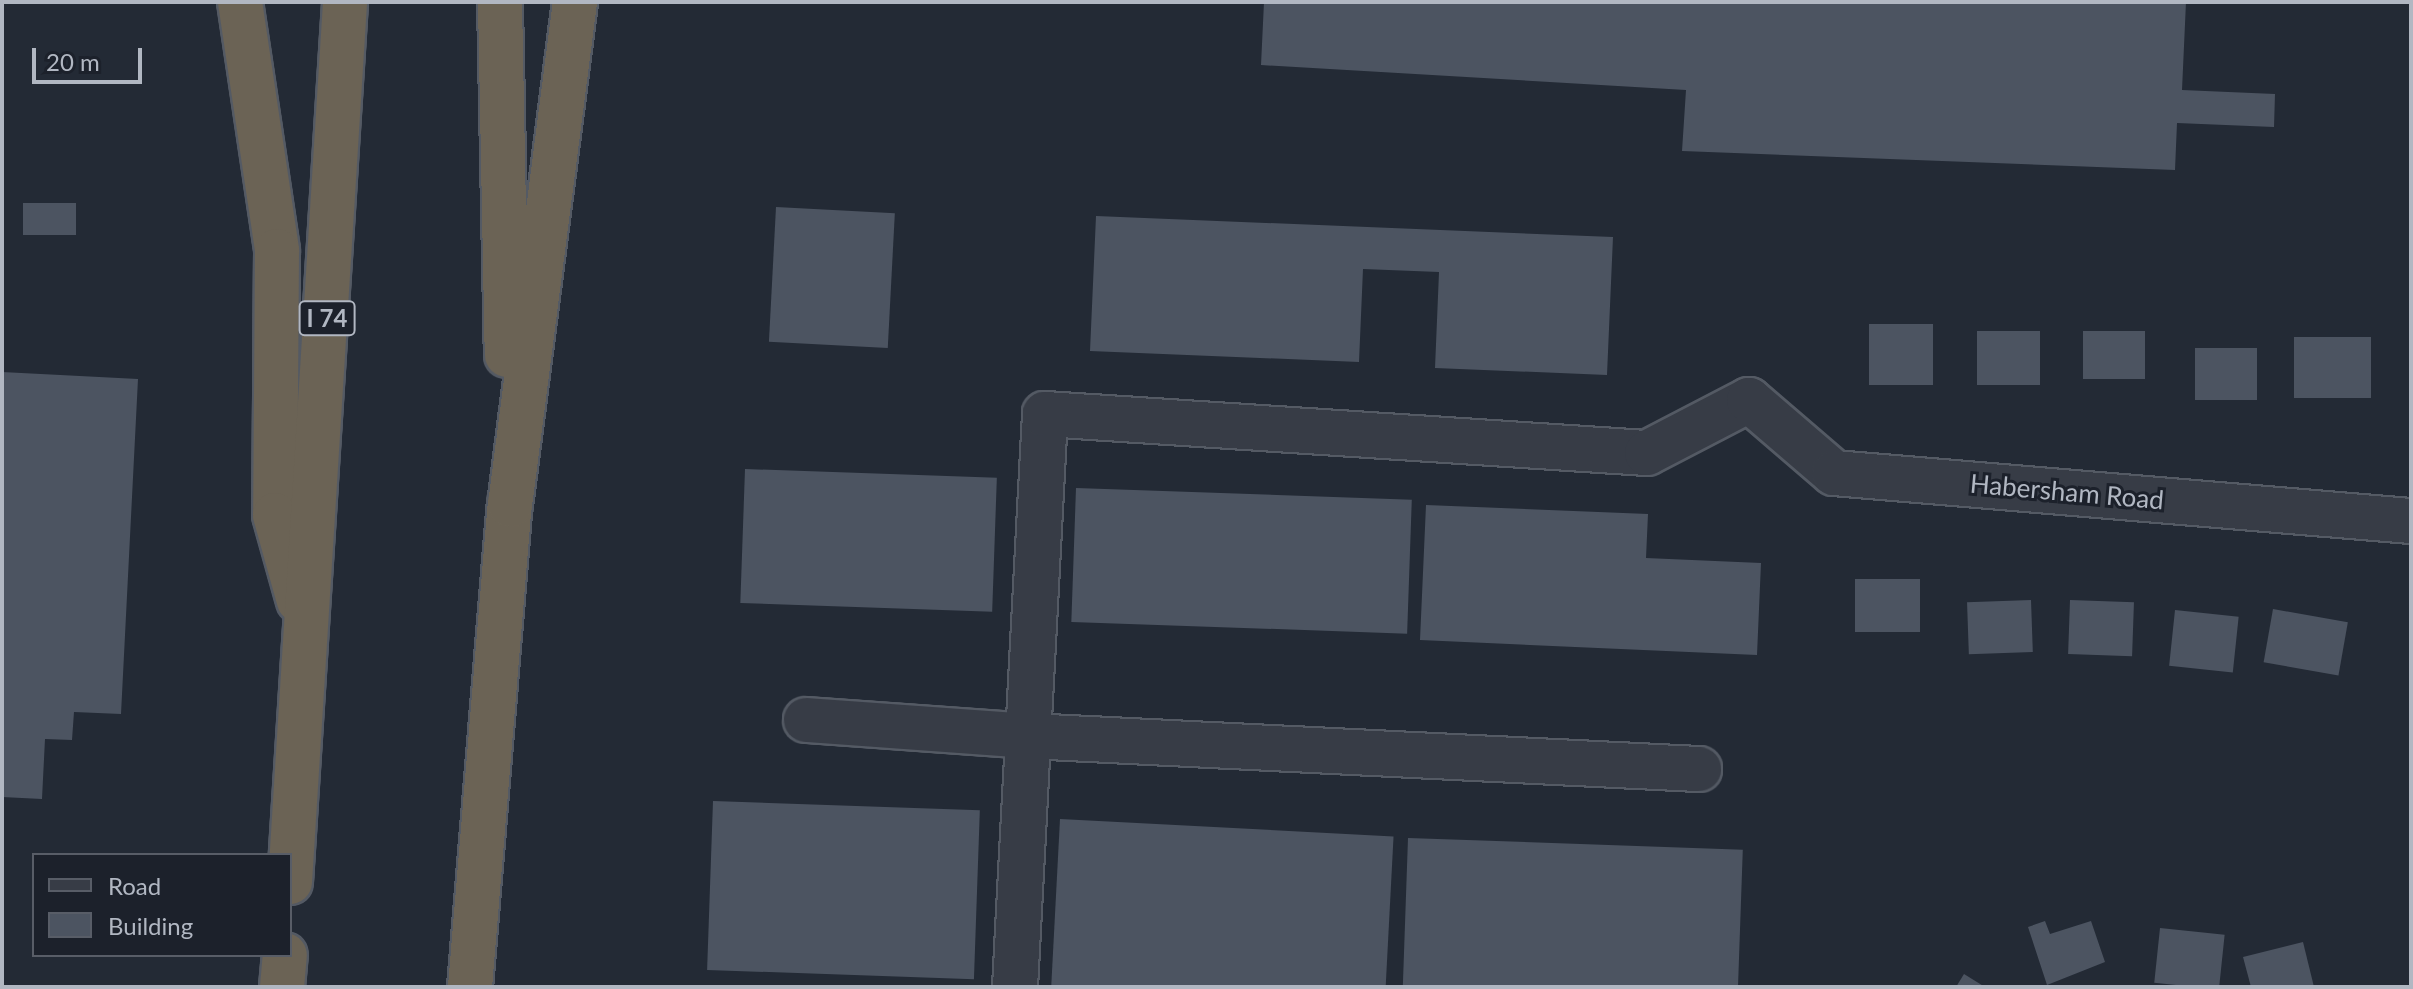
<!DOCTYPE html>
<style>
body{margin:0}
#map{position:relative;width:2413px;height:989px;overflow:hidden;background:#232a35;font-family:Lato,sans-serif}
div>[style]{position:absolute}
.building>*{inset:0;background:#4c5461;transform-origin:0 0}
.roads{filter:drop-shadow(2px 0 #545a64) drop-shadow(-2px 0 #545a64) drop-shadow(0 2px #545a64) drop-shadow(0 -2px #545a64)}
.minor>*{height:44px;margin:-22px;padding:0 22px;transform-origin:22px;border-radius:22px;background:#373c46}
.highway>*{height:44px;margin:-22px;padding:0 22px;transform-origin:22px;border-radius:22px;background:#6b6355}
span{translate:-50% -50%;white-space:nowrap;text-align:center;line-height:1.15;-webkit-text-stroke:6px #1c212b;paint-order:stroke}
.shield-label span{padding:2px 6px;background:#1c212b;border:2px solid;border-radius:6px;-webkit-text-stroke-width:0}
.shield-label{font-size:24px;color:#b1b7c2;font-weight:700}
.street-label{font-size:26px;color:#b1b7c2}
.frame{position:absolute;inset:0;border:4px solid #b1b7c2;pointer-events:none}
.legend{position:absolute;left:32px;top:853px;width:260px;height:104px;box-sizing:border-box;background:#1c212b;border:2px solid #585d67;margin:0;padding:10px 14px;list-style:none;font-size:24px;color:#b1b7c2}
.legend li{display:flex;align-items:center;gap:16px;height:40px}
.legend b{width:40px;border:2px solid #585d67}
.scale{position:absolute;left:32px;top:48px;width:110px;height:36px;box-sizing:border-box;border:4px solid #b1b7c2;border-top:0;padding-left:10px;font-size:24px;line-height:28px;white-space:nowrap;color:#b1b7c2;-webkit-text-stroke:6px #1c212b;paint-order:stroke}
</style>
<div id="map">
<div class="building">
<div style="clip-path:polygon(1264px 2px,2186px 2px,2182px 90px,2275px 94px,2274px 127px,2177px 123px,2175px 170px,1682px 151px,1686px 90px,1261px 65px)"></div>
<div style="left:23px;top:203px;width:53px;height:32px"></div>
<div style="left:776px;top:207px;width:119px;height:135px;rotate:3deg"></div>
<div style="clip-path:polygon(1096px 216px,1613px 237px,1607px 375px,1435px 368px,1439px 272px,1363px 269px,1359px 362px,1090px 351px)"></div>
<div style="left:1869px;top:324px;width:64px;height:61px"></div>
<div style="left:1977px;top:331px;width:63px;height:54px"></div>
<div style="left:2083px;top:331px;width:62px;height:48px"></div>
<div style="left:2294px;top:337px;width:77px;height:61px"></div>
<div style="left:2195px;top:348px;width:62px;height:52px"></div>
<div style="clip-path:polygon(2px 372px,138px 379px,121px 714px,74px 712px,72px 740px,45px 739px,42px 799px,2px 797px)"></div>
<div style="left:745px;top:469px;width:252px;height:134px;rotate:2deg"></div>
<div style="left:1076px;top:488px;width:336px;height:134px;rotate:2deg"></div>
<div style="clip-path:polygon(1426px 505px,1648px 514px,1646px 558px,1761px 563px,1757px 655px,1420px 640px)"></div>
<div style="left:1855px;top:579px;width:65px;height:53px"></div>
<div style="left:2031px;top:600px;width:52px;height:64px;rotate:88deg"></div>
<div style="left:2070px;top:600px;width:64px;height:54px;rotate:2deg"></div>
<div style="left:2273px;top:609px;width:76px;height:54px;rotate:10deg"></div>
<div style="left:2175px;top:610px;width:64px;height:56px;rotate:6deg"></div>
<div style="left:713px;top:801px;width:267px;height:169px;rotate:2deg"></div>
<div style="left:1060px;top:819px;width:334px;height:167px;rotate:3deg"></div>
<div style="left:1408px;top:838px;width:335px;height:149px;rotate:2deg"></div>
<div style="clip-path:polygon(2045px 921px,2050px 934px,2091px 921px,2105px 962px,2047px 985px,2028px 927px)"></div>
<div style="left:2160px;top:928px;width:65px;height:55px;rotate:6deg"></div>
<div style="clip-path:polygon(2303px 942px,2314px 987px,2251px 987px,2243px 957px)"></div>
<div style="clip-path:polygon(1964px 974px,1985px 987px,1956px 987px)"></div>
</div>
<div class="roads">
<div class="minor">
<div style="left:806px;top:720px;width:223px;rotate:4.1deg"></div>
<div style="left:1028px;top:736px;width:672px;rotate:2.82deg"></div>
<div style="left:1015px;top:987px;width:574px;rotate:-87deg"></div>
<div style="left:1045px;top:414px;width:603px;rotate:3.71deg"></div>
<div style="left:1647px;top:453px;width:115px;rotate:-27.5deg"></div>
<div style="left:1749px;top:400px;width:112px;rotate:40.7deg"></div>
<div style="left:1834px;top:473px;width:579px;rotate:4.76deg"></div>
</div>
<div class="highway">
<div style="left:240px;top:2px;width:252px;rotate:81.5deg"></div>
<div style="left:277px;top:251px;width:264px;rotate:90.4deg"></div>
<div style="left:275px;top:515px;width:89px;rotate:74.4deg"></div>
<div style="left:500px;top:2px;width:353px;rotate:88.9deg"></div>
<div style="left:290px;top:882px;width:882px;rotate:-86.42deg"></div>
<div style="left:282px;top:987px;width:32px;rotate:-85deg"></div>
<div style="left:470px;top:987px;width:484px;rotate:-85.3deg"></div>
<div style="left:510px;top:505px;width:507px;rotate:-82.64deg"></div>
</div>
</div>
<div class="shield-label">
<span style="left:327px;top:318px">I 74</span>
</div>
<div class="street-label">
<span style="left:2067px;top:492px;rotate:5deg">Habersham Road</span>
</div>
<div class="frame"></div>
<ul class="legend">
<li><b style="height:10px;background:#373c46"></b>Road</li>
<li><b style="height:22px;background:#4c5461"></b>Building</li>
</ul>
<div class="scale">20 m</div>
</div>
